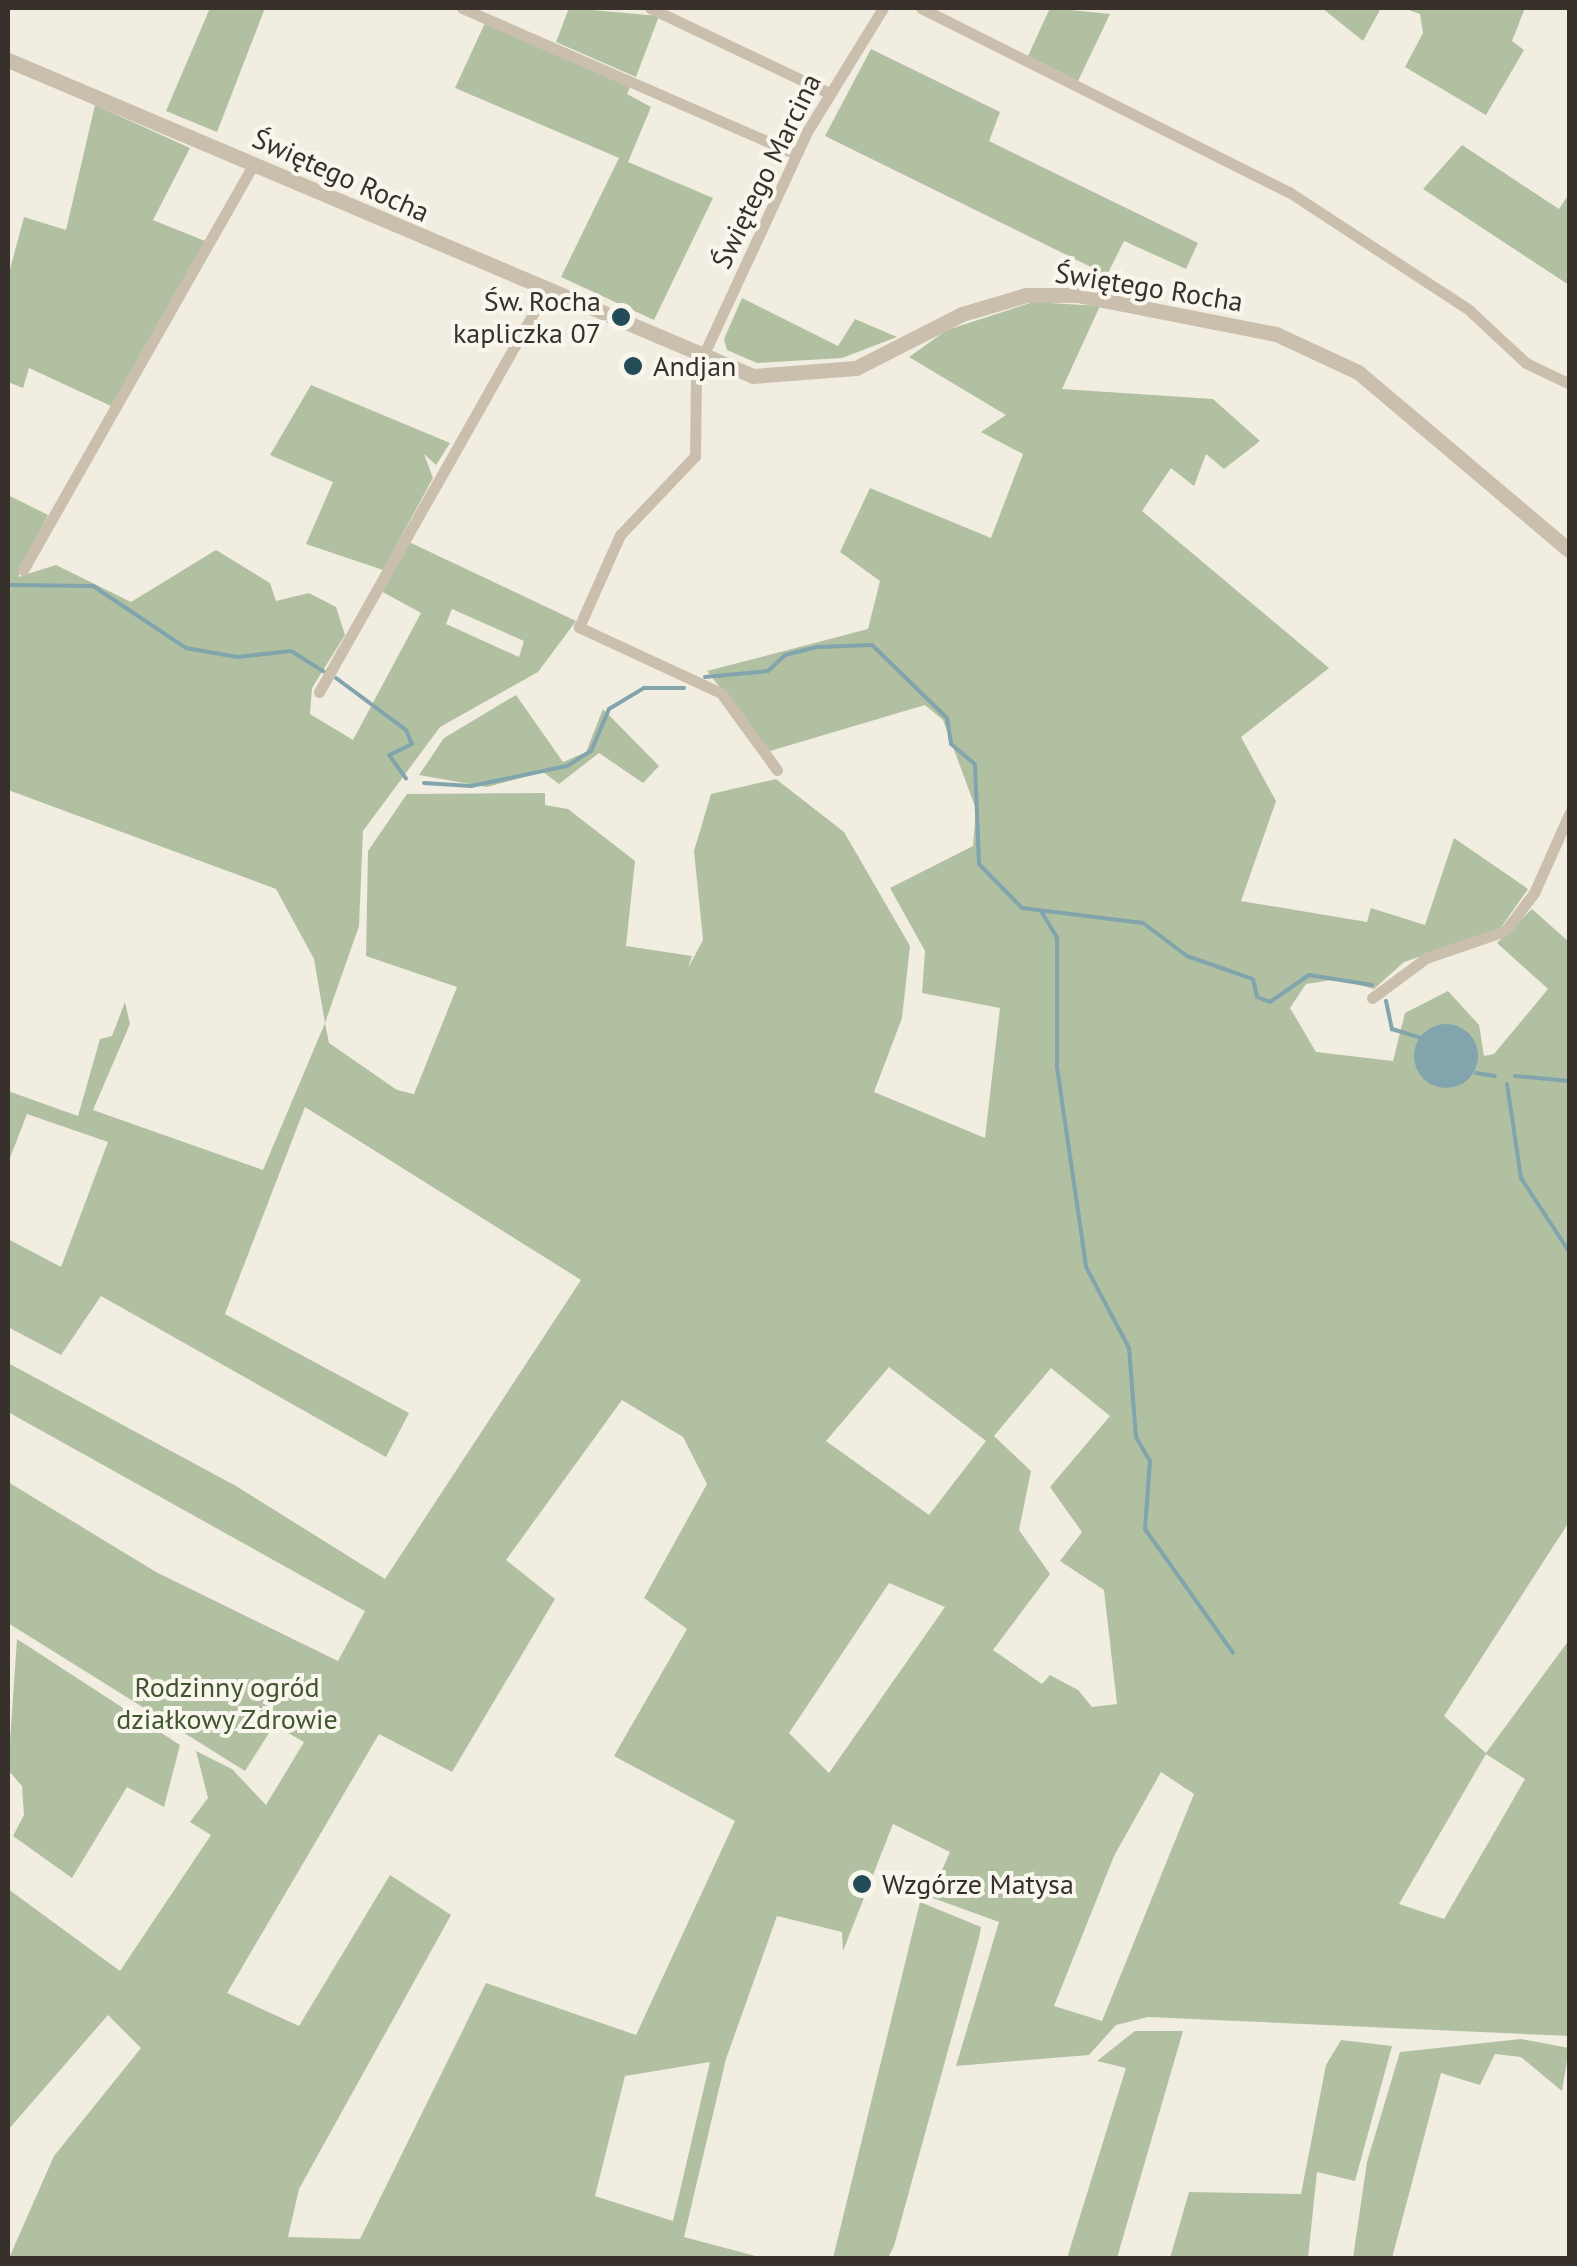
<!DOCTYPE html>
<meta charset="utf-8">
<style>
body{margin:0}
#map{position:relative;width:1577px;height:2266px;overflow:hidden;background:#f2ede1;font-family:"PT Sans",sans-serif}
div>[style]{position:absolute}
.green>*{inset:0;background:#b1c0a1}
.water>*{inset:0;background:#81a4ad}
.round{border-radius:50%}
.stream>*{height:4px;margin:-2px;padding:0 2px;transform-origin:2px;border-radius:2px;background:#81a4ad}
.minor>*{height:11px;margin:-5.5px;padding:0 5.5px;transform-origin:5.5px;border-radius:5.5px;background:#cabfad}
.tertiary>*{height:15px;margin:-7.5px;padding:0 7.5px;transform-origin:7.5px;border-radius:7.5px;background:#cabfad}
.dots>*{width:28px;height:28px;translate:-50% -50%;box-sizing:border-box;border:5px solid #f9f6ed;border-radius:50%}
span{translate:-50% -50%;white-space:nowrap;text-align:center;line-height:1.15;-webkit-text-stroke:8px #f9f6ed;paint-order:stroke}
.street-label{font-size:28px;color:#38312b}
.poi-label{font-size:28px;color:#38312b}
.right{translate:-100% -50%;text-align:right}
.left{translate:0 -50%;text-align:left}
.park-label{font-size:28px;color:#415530}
.frame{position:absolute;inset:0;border:10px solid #38312b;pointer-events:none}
</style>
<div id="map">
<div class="green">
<div style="clip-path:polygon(210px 8px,265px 8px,217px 132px,166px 111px)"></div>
<div style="clip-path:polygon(569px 8px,659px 16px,636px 77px,556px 42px)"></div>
<div style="clip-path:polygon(1050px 8px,1110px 14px,1078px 81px,1028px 56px)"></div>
<div style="clip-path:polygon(1322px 8px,1381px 8px,1363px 41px)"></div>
<div style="clip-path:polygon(1403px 8px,1525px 8px,1512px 41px,1524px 50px,1486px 115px,1405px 67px,1423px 33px,1420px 14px)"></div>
<div style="clip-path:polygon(485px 23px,630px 87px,627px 94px,651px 107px,628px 162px,713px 198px,654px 320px,561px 277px,619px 158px,455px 88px)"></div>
<div style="clip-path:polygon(871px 49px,1000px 112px,989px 141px,1198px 243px,1186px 269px,1124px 241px,1102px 285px,1087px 279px,1091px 267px,825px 136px)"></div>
<div style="clip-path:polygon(95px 105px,190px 148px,153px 220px,205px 241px,111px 406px,29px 368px,23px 388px,8px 382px,8px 277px,24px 217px,66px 230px)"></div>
<div style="clip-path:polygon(1462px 145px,1559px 209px,1569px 194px,1569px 285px,1423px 189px)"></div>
<div style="clip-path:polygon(742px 298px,838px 346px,855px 319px,897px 337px,842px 358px,757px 363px,727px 350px,724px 339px)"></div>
<div style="clip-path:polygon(evenodd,1033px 302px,1100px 306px,1062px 389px,1213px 399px,1260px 441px,1224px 469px,1206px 454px,1194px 486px,1171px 468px,1142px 511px,1329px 668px,1241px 737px,1276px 801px,1241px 901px,1367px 922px,1371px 908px,1425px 925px,1454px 838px,1528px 889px,1500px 929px,1404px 962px,1374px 989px,1338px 979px,1306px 984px,1290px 1008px,1316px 1052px,1393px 1061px,1405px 1013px,1448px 991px,1479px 1025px,1484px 1056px,1494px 1054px,1548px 989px,1497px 943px,1532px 909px,1569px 942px,1569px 1522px,1444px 1716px,1486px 1753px,1569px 1640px,1569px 2036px,1148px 2017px,1116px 2025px,1089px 2055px,956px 2066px,999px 1922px,930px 1897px,950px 1852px,893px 1824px,843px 1951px,842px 1932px,777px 1916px,726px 2059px,684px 2237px,763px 2258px,9px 2258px,54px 2156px,141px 2048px,108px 2015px,8px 2130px,8px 1889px,120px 1971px,211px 1835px,190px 1822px,208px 1798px,196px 1751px,232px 1769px,266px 1805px,304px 1742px,274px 1725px,245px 1771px,8px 1623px,8px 1482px,156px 1572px,338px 1661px,365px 1611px,8px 1412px,8px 1363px,236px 1486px,385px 1579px,581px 1280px,305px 1107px,225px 1314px,409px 1413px,386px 1457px,101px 1296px,61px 1355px,8px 1327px,8px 1239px,61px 1267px,108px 1142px,27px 1114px,8px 1163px,8px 1091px,78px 1116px,100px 1039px,112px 1036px,125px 1002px,130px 1024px,93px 1110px,263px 1170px,325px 1023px,314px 959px,276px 889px,8px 790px,8px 495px,48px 515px,18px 577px,56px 565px,131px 602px,216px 550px,270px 583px,276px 601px,309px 593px,336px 607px,345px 635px,312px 688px,310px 714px,353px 740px,421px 613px,381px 591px,409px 542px,576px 621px,538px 672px,440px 727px,363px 831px,359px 926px,325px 1023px,329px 1043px,397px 1090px,414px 1094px,457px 987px,366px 956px,368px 851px,407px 794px,545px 793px,545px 805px,568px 809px,635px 861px,626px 946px,692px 956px,688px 968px,703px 940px,694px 851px,711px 794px,776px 779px,844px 832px,910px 946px,902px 1018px,874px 1092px,985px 1138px,1000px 1008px,922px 993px,925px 951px,890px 888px,973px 846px,976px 809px,943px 720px,925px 705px,770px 751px,707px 671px,868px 629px,880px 581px,840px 552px,870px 488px,991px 538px,1023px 454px,981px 432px,1006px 415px,909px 357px,947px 330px,1033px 302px,452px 609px,524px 641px,519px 657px,446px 624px,452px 609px,1033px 302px,889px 1367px,986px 1441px,929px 1515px,826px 1441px,889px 1367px,1033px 302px,1051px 1368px,1110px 1416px,1050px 1487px,1082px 1532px,1060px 1561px,1104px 1590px,1117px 1704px,1092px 1707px,1078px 1690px,1050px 1675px,1042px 1684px,993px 1650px,1050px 1574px,1019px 1530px,1031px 1471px,994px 1436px,1051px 1368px,1033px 302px,622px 1400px,683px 1437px,707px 1484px,644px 1598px,687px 1629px,614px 1756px,735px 1821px,636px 2035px,486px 1983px,360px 2239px,288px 2237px,299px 2189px,451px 1915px,390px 1875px,299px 2026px,227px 1993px,379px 1734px,452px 1772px,555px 1599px,506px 1560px,622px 1400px,1033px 302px,889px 1583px,945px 1607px,829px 1773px,789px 1733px,889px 1583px,1033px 302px,1486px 1754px,1525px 1779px,1498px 1826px,1444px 1919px,1399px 1904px,1486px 1754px,1033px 302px,1161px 1772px,1194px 1794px,1102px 2021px,1054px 2006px,1114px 1856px,1161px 1772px,1033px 302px,710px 2062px,673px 2221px,595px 2196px,625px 2076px,710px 2062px)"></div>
<div style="clip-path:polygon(311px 385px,450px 443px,436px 465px,424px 454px,433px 478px,383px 570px,306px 544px,333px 482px,270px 455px)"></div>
<div style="clip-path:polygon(516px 695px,563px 762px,586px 752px,603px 709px,659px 766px,643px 783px,599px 753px,559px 784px,543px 772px,487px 787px,419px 775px,444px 738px)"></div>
<div style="clip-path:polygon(17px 1639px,180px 1745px,164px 1807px,127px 1787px,72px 1878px,13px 1836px,24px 1815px,22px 1786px,8px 1770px)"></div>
<div style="clip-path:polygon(920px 1902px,981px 1927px,979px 1938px,894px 2246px,888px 2258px,833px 2258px)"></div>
<div style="clip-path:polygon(1135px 2031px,1183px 2031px,1117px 2258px,1067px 2258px,1126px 2068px,1097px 2061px)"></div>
<div style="clip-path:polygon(1521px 2039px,1569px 2048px,1562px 2091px,1521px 2057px,1495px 2054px,1480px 2085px,1441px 2073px,1392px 2258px,1353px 2258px,1367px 2162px,1400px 2052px)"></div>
<div style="clip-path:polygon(1341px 2040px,1392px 2046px,1355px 2181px,1317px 2172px,1308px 2258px,1170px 2258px,1189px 2192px,1301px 2194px,1326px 2065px)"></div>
</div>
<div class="water">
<div class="round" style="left:1414px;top:1024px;width:64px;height:64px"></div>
</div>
<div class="stream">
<div style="left:8px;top:585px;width:85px;rotate:0.7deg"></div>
<div style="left:93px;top:586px;width:112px;rotate:33.7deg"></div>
<div style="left:186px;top:648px;width:52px;rotate:10deg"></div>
<div style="left:237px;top:657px;width:54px;rotate:-6.3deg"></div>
<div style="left:291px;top:651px;width:39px;rotate:32deg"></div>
<div style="left:705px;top:677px;width:63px;rotate:-5.4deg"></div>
<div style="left:768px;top:671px;width:23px;rotate:-43deg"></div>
<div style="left:785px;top:655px;width:34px;rotate:-14deg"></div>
<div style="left:818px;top:647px;width:54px;rotate:-2.1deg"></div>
<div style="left:872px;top:645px;width:105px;rotate:44.2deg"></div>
<div style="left:947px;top:718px;width:26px;rotate:81deg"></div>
<div style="left:951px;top:744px;width:31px;rotate:40deg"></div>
<div style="left:975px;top:764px;width:100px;rotate:87.7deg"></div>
<div style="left:979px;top:864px;width:62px;rotate:45.7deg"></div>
<div style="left:1022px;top:908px;width:122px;rotate:7.1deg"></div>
<div style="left:1143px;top:923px;width:55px;rotate:36.9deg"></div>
<div style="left:1187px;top:956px;width:70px;rotate:19.2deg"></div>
<div style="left:1253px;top:979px;width:18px;rotate:77deg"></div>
<div style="left:1257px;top:997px;width:14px;rotate:21deg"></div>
<div style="left:1270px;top:1002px;width:47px;rotate:-34.7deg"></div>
<div style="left:1309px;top:975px;width:64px;rotate:9deg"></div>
<div style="left:336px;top:678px;width:87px;rotate:36.6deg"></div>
<div style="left:406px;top:730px;width:15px;rotate:67deg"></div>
<div style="left:412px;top:744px;width:25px;rotate:154deg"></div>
<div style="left:389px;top:755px;width:29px;rotate:54deg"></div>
<div style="left:424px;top:783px;width:47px;rotate:3.7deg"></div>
<div style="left:471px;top:786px;width:98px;rotate:-11.8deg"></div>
<div style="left:567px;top:766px;width:28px;rotate:-32deg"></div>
<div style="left:591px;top:751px;width:46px;rotate:-66.8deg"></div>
<div style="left:609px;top:709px;width:41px;rotate:-31deg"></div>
<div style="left:644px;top:688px;width:40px"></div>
<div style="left:1041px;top:911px;width:31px;rotate:59deg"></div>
<div style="left:1057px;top:938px;width:129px;rotate:90deg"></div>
<div style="left:1057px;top:1067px;width:202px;rotate:81.7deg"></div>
<div style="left:1086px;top:1267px;width:92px;rotate:62deg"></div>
<div style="left:1129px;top:1348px;width:89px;rotate:85.5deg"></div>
<div style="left:1136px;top:1437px;width:28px;rotate:60deg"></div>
<div style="left:1150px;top:1461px;width:68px;rotate:94.2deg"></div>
<div style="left:1145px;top:1529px;width:152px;rotate:54.6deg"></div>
<div style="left:1386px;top:1001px;width:29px;rotate:78deg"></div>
<div style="left:1392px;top:1029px;width:31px;rotate:17deg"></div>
<div style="left:1476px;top:1073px;width:19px;rotate:9deg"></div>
<div style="left:1515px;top:1076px;width:55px;rotate:5.2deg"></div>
<div style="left:1507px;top:1084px;width:95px;rotate:81.5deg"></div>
<div style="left:1521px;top:1178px;width:90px;rotate:56.8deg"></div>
</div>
<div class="minor">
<div style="left:462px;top:8px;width:365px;rotate:23.6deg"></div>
<div style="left:650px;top:8px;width:198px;rotate:25.4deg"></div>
<div style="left:921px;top:8px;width:411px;rotate:26.6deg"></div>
<div style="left:1289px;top:192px;width:215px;rotate:33.2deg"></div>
<div style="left:1469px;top:310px;width:78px;rotate:42.9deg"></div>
<div style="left:1526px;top:363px;width:49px;rotate:25.5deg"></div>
<div style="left:23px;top:570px;width:467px;rotate:-60.4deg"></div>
<div style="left:319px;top:692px;width:459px;rotate:-60.5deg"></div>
<div style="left:777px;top:770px;width:95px;rotate:-126deg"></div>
<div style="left:721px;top:693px;width:157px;rotate:-155.1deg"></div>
<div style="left:579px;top:627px;width:101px;rotate:-66deg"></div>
<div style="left:620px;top:535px;width:109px;rotate:-46.5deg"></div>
<div style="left:695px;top:456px;width:85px;rotate:-89.3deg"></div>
<div style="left:696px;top:371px;width:266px;rotate:-65.1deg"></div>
<div style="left:808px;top:130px;width:143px;rotate:-58.4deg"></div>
<div style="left:1372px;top:998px;width:67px;rotate:-36.5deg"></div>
<div style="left:1426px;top:958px;width:83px;rotate:-18.9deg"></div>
<div style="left:1505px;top:931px;width:48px;rotate:-52.7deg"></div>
<div style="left:1534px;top:893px;width:89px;rotate:-66deg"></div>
</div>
<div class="tertiary">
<div style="left:8px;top:60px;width:809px;rotate:22.98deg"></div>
<div style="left:753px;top:376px;width:103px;rotate:-4.4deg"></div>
<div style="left:856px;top:368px;width:119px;rotate:-27deg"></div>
<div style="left:962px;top:314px;width:67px;rotate:-16.5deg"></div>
<div style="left:1026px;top:295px;width:51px"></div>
<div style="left:1077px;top:295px;width:203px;rotate:11.1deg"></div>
<div style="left:1276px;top:334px;width:90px;rotate:24.9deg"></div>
<div style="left:1358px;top:372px;width:277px;rotate:40.2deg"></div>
</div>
<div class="dots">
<div style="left:621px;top:317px;background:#234b58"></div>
<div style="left:633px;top:366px;background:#234b58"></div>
<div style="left:862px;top:1884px;background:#234b58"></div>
</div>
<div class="street-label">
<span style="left:766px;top:171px;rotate:-64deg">Świętego Marcina</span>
<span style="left:341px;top:175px;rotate:24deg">Świętego Rocha</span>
<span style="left:1149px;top:287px;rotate:9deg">Świętego Rocha</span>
</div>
<div class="poi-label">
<span class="right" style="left:601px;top:317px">Św. Rocha<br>kapliczka 07</span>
<span class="left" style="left:653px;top:366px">Andjan</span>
<span class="left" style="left:882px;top:1884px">Wzgórze Matysa</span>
</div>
<div class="park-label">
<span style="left:227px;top:1703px">Rodzinny ogród<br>działkowy Zdrowie</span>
</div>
<div class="frame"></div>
</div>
